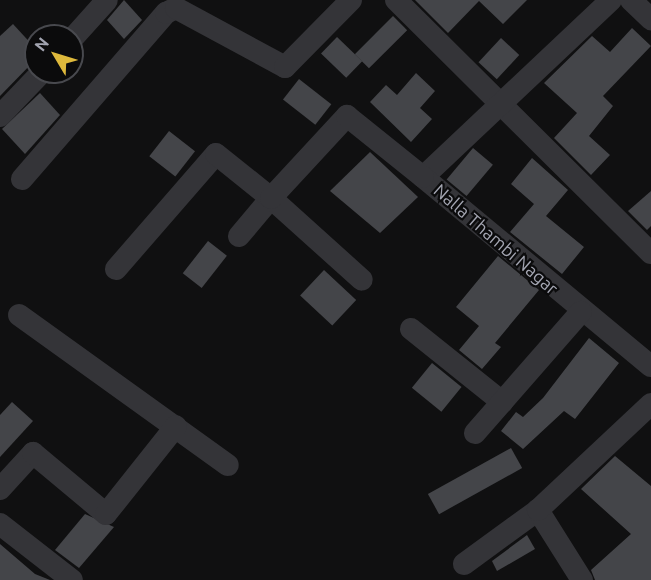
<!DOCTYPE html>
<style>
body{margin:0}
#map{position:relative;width:651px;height:580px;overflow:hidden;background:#101011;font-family:Ubuntu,sans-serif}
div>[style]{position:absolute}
.building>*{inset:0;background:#444549;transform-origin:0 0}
.street>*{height:22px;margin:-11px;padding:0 11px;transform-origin:11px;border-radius:11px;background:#343438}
span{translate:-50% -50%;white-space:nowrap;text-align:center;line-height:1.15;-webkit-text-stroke:4.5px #0b0b0c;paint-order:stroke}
.street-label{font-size:18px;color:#a3a5b1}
.north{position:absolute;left:24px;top:24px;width:60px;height:60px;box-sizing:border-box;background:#0b0b0c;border:2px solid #48494e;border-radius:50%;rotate:308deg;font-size:16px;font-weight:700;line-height:24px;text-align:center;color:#a3a5b1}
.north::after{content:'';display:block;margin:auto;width:21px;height:27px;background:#deb93c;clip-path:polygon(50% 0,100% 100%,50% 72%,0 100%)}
</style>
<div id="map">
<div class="building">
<div style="clip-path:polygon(124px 0,142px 20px,124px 39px,107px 20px)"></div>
<div style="clip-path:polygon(415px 0,527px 0,503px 24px,479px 1px,448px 33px)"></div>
<div style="left:393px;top:16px;width:20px;height:54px;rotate:45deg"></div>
<div style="clip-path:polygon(13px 24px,36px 49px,36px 59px,0 96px,0 36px)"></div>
<div style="clip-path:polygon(632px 28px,651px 46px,603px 96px,613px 106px,589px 136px,610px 155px,591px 175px,554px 138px,577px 113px,544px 83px,592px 36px,610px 52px)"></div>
<div style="left:337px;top:37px;width:35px;height:23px;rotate:44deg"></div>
<div style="left:501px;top:38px;width:25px;height:33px;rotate:43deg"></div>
<div style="clip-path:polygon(416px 73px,435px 91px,420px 108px,432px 119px,411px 142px,370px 102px,386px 85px,397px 95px)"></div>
<div style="left:299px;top:79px;width:41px;height:26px;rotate:38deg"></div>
<div style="clip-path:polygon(40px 93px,60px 115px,25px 154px,2px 129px)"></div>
<div style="left:169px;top:131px;width:33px;height:32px;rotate:38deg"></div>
<div style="left:473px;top:148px;width:26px;height:41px;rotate:40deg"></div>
<div style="clip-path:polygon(370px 152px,418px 197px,380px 233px,330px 191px)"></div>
<div style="clip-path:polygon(532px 158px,568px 190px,546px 216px,584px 247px,562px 274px,510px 232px,534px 204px,511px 184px)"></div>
<div style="clip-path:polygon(651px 191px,651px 226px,647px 230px,628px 211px)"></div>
<div style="left:208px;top:241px;width:24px;height:41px;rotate:38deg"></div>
<div style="clip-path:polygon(498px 256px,539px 290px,495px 343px,501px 347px,482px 369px,459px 350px,479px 326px,456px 307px)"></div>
<div style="left:324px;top:270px;width:44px;height:35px;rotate:43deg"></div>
<div style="clip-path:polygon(589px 338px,619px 363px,575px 419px,564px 411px,523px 449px,501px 431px,516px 412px,523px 417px,543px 398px)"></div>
<div style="left:432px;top:363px;width:38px;height:32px;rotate:39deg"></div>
<div style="clip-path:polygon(12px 402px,33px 421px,0 457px,0 415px)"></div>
<div style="left:511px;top:448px;width:23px;height:95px;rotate:61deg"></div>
<div style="clip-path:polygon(615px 456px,651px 486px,651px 580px,595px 580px,591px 570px,631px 534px,581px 489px)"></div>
<div style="clip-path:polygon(85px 514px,114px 527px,79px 568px,55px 550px)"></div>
<div style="clip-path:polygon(527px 535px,535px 549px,497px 571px,492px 561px)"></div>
<div style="clip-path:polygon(0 544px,35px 574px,50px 580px,0 580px)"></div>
</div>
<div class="street">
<div style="left:396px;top:0;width:359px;rotate:44.8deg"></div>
<div style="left:611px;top:0;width:258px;rotate:136.7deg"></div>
<div style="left:423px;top:177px;width:296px;rotate:39.7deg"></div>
<div style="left:631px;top:0;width:28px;rotate:44deg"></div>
<div style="left:72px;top:39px;width:52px;rotate:-48.1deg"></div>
<div style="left:0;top:116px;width:61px;rotate:-46.3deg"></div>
<div style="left:22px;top:179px;width:220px;rotate:-49.1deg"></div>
<div style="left:166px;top:13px;width:11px;rotate:-27deg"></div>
<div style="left:176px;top:8px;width:124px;rotate:28.4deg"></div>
<div style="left:285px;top:67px;width:94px;rotate:-45.4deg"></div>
<div style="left:239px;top:236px;width:50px;rotate:-49.9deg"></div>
<div style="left:271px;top:198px;width:122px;rotate:42deg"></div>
<div style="left:116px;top:269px;width:152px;rotate:-49deg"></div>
<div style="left:216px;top:154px;width:70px;rotate:38.7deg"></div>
<div style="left:271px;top:198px;width:112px;rotate:-47.2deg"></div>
<div style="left:347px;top:116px;width:97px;rotate:38.8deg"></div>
<div style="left:19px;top:315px;width:257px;rotate:35.7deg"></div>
<div style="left:411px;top:329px;width:117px;rotate:38.7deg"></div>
<div style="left:475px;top:433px;width:161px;rotate:-48.8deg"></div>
<div style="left:0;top:489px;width:49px;rotate:-47.5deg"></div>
<div style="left:33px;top:453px;width:95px;rotate:39.9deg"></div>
<div style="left:106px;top:514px;width:112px;rotate:-51.5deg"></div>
<div style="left:0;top:524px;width:91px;rotate:37.9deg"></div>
<div style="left:464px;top:564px;width:92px;rotate:-36.1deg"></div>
<div style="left:582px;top:580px;width:83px;rotate:-122.2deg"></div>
<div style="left:538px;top:510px;width:155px;rotate:-43.2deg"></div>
</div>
<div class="street-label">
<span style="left:496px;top:239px;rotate:41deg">Nalla Thambi Nagar</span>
</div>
<div class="north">N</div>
</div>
